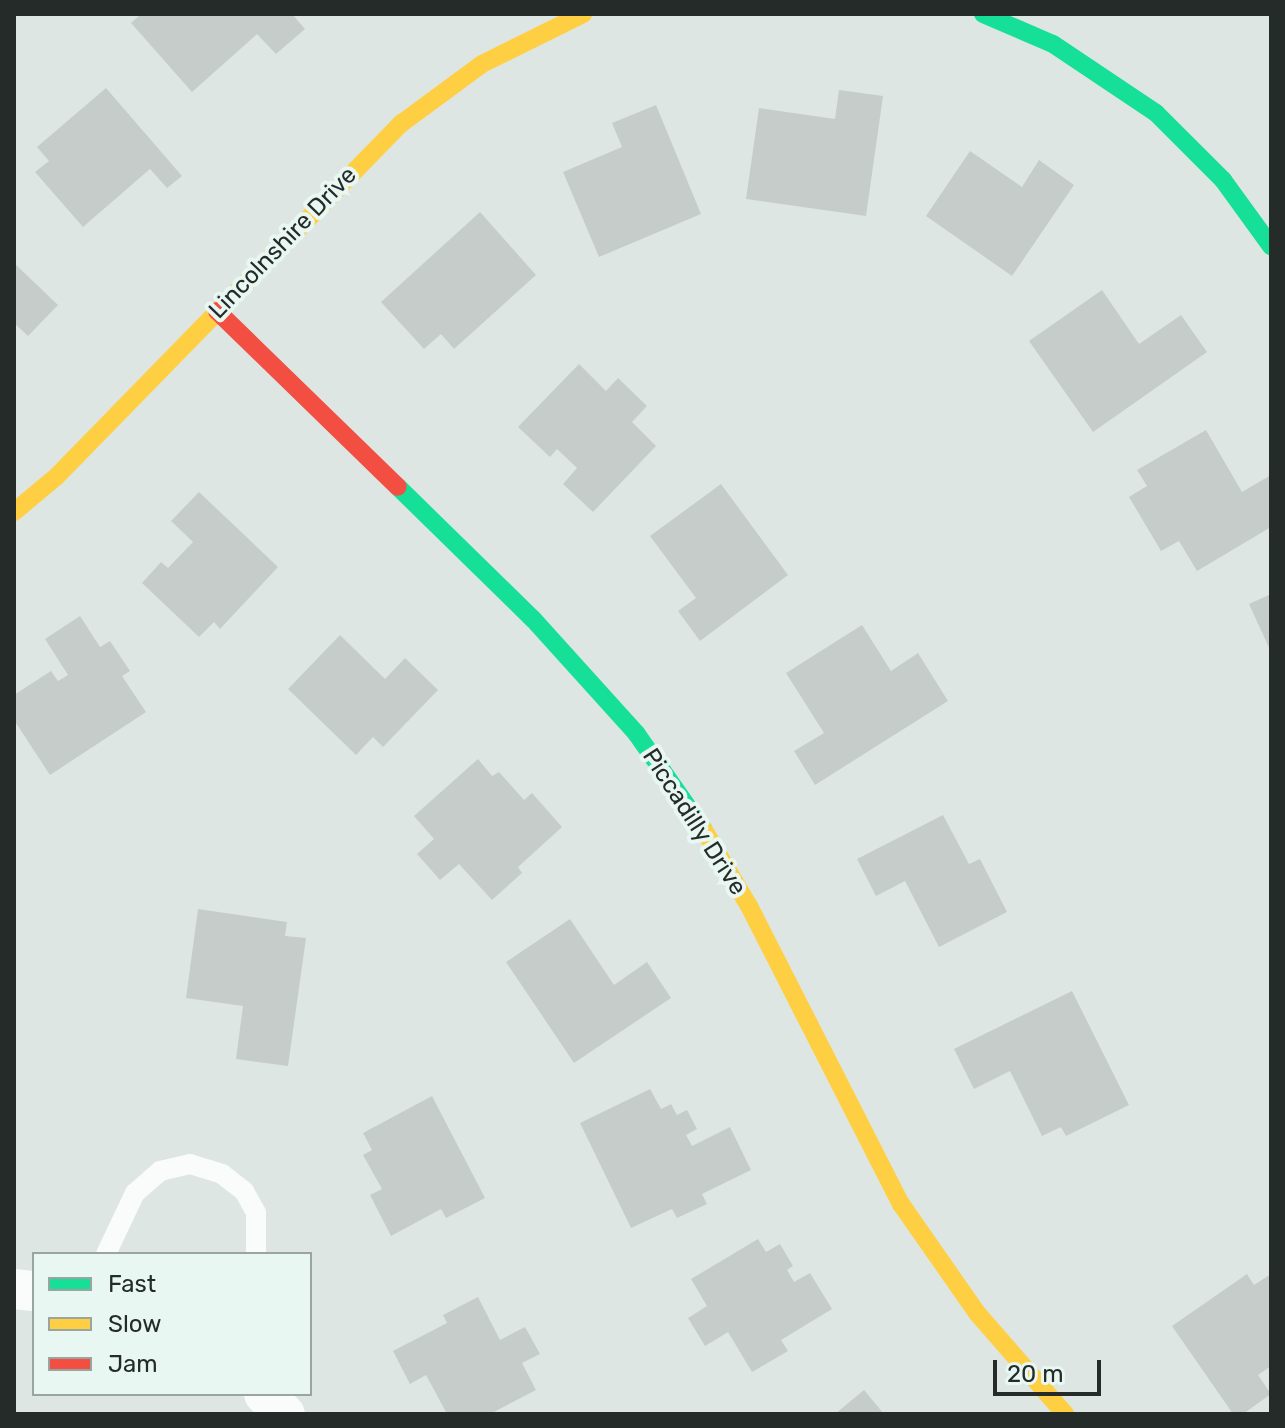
<!DOCTYPE html>
<style>
body{margin:0}
#map{position:relative;width:1285px;height:1428px;overflow:hidden;background:#dee6e3;font-family:Rubik,sans-serif}
div>[style]{position:absolute}
.building>*{inset:0;background:#c6ccca}
.lane>*{height:20px;margin:-10px;padding:0 10px;transform-origin:10px;border-radius:10px;background:#fafbfb}
.street>*{height:40px;margin:-20px;padding:0 20px;transform-origin:20px;border-radius:20px;background:#fafbfb}
.fast>*{height:18px;margin:-9px;padding:0 9px;transform-origin:9px;border-radius:9px;background:#16e098}
.slow>*{height:18px;margin:-9px;padding:0 9px;transform-origin:9px;border-radius:9px;background:#ffcf43}
.jam>*{height:18px;margin:-9px;padding:0 9px;transform-origin:9px;border-radius:9px;background:#f24e42}
span{translate:-50% -50%;white-space:nowrap;text-align:center;line-height:1.15;-webkit-text-stroke:8px #e8f7f1;paint-order:stroke}
.street-label{font-size:24px;color:#252b29}
.frame{position:absolute;inset:0;border:16px solid #252b29;pointer-events:none}
.legend{position:absolute;left:32px;top:1252px;width:280px;height:144px;box-sizing:border-box;background:#e8f7f1;border:2px solid #9aa5a1;margin:0;padding:10px 14px;list-style:none;font-size:24px;color:#252b29}
.legend li{display:flex;align-items:center;gap:16px;height:40px}
.legend b{width:40px;border:2px solid #9aa5a1}
.scale{position:absolute;left:993px;top:1360px;width:108px;height:36px;box-sizing:border-box;border:4px solid #252b29;border-top:0;padding-left:10px;font-size:24px;line-height:28px;white-space:nowrap;color:#252b29;-webkit-text-stroke:6px #e8f7f1;paint-order:stroke}
</style>
<div id="map">
<div class="building">
<div style="clip-path:polygon(141px 14px,292px 14px,305px 29px,276px 54px,257px 34px,192px 92px,131px 23px)"></div>
<div style="clip-path:polygon(106px 88px,182px 176px,167px 188px,150px 169px,83px 227px,35px 172px,49px 161px,37px 147px)"></div>
<div style="clip-path:polygon(839px 90px,883px 96px,866px 216px,746px 199px,759px 108px,835px 119px)"></div>
<div style="clip-path:polygon(656px 105px,701px 214px,599px 257px,563px 172px,622px 147px,612px 123px)"></div>
<div style="clip-path:polygon(970px 151px,1022px 187px,1039px 160px,1074px 185px,1012px 276px,926px 216px)"></div>
<div style="clip-path:polygon(480px 212px,536px 275px,454px 349px,441px 334px,424px 349px,381px 302px)"></div>
<div style="clip-path:polygon(14px 263px,58px 305px,28px 336px,14px 323px)"></div>
<div style="clip-path:polygon(1102px 290px,1139px 344px,1181px 315px,1207px 352px,1093px 432px,1029px 341px)"></div>
<div style="clip-path:polygon(579px 364px,606px 391px,618px 378px,647px 406px,632px 422px,656px 446px,593px 512px,563px 484px,577px 468px,557px 449px,550px 457px,518px 427px)"></div>
<div style="clip-path:polygon(1206px 430px,1242px 492px,1271px 475px,1271px 527px,1197px 571px,1179px 541px,1161px 551px,1129px 497px,1147px 486px,1137px 470px)"></div>
<div style="clip-path:polygon(721px 484px,788px 575px,700px 641px,678px 611px,696px 598px,650px 536px)"></div>
<div style="clip-path:polygon(199px 492px,278px 567px,220px 629px,214px 622px,199px 637px,142px 583px,161px 562px,168px 568px,193px 542px,171px 521px)"></div>
<div style="clip-path:polygon(1271px 594px,1271px 652px,1249px 604px)"></div>
<div style="clip-path:polygon(80px 616px,100px 647px,110px 641px,130px 671px,122px 676px,146px 712px,50px 775px,14px 720px,14px 695px,51px 671px,58px 681px,68px 675px,45px 639px)"></div>
<div style="clip-path:polygon(862px 625px,891px 671px,918px 653px,948px 701px,815px 785px,794px 751px,824px 733px,786px 673px)"></div>
<div style="clip-path:polygon(340px 635px,385px 679px,405px 658px,438px 690px,383px 747px,373px 737px,356px 755px,288px 689px)"></div>
<div style="clip-path:polygon(478px 759px,492px 776px,499px 772px,524px 800px,532px 793px,562px 827px,518px 867px,522px 873px,492px 900px,459px 864px,440px 880px,417px 854px,434px 839px,414px 816px)"></div>
<div style="clip-path:polygon(943px 815px,969px 864px,980px 859px,1007px 912px,939px 947px,905px 881px,876px 896px,857px 859px)"></div>
<div style="clip-path:polygon(198px 909px,287px 922px,285px 936px,306px 938px,288px 1066px,236px 1059px,243px 1006px,186px 998px)"></div>
<div style="clip-path:polygon(570px 919px,614px 985px,647px 962px,671px 998px,574px 1063px,506px 962px)"></div>
<div style="clip-path:polygon(1072px 991px,1129px 1105px,1066px 1136px,1061px 1127px,1042px 1136px,1010px 1071px,974px 1089px,954px 1049px)"></div>
<div style="clip-path:polygon(650px 1089px,661px 1109px,671px 1104px,677px 1115px,687px 1110px,697px 1129px,686px 1135px,692px 1146px,730px 1127px,751px 1170px,702px 1194px,707px 1204px,677px 1218px,672px 1209px,631px 1228px,580px 1123px)"></div>
<div style="clip-path:polygon(432px 1096px,485px 1198px,446px 1218px,441px 1209px,391px 1236px,370px 1195px,382px 1189px,363px 1155px,372px 1150px,363px 1133px)"></div>
<div style="clip-path:polygon(758px 1239px,766px 1252px,780px 1244px,793px 1266px,787px 1270px,794px 1282px,810px 1273px,832px 1309px,781px 1340px,788px 1351px,752px 1372px,728px 1332px,705px 1346px,688px 1318px,707px 1306px,691px 1279px)"></div>
<div style="clip-path:polygon(1247px 1274px,1254px 1285px,1271px 1274px,1271px 1366px,1258px 1375px,1271px 1394px,1243px 1414px,1233px 1414px,1172px 1326px)"></div>
<div style="clip-path:polygon(478px 1297px,500px 1340px,525px 1327px,540px 1354px,522px 1363px,536px 1390px,490px 1414px,447px 1414px,426px 1375px,410px 1384px,393px 1351px,447px 1323px,443px 1315px)"></div>
<div style="clip-path:polygon(864px 1390px,884px 1414px,835px 1414px)"></div>
</div>
<div class="lane">
<div style="left:106px;top:1254px;width:68px;rotate:-64.6deg"></div>
<div style="left:135px;top:1193px;width:33px;rotate:-41deg"></div>
<div style="left:160px;top:1171px;width:31px;rotate:-13deg"></div>
<div style="left:190px;top:1164px;width:34px;rotate:17deg"></div>
<div style="left:222px;top:1174px;width:28px;rotate:38deg"></div>
<div style="left:244px;top:1191px;width:25px;rotate:61deg"></div>
<div style="left:256px;top:1213px;width:41px;rotate:90deg"></div>
</div>
<div class="street">
<div style="left:14px;top:1289px;width:20px;rotate:6deg"></div>
<div style="left:264px;top:1394px;width:29px;rotate:44deg"></div>
</div>
<div class="fast">
<div style="left:983px;top:14px;width:76px;rotate:23.2deg"></div>
<div style="left:1053px;top:44px;width:124px;rotate:33.8deg"></div>
<div style="left:1156px;top:113px;width:95px;rotate:45deg"></div>
<div style="left:1223px;top:180px;width:82px;rotate:54deg"></div>
<div style="left:398px;top:487px;width:189px;rotate:44.4deg"></div>
<div style="left:533px;top:619px;width:154px;rotate:47.9deg"></div>
<div style="left:636px;top:733px;width:118px;rotate:55deg"></div>
</div>
<div class="slow">
<div style="left:14px;top:512px;width:56px;rotate:-39.9deg"></div>
<div style="left:57px;top:476px;width:494px;rotate:-45.7deg"></div>
<div style="left:402px;top:123px;width:99px;rotate:-36.4deg"></div>
<div style="left:482px;top:64px;width:113px;rotate:-26.3deg"></div>
<div style="left:704px;top:830px;width:88px;rotate:59.4deg"></div>
<div style="left:749px;top:906px;width:335px;rotate:63deg"></div>
<div style="left:901px;top:1204px;width:133px;rotate:55.1deg"></div>
<div style="left:977px;top:1313px;width:134px;rotate:48.9deg"></div>
</div>
<div class="jam">
<div style="left:217px;top:311px;width:252px;rotate:44.2deg"></div>
</div>
<div class="street-label">
<span style="left:283px;top:243px;rotate:-46deg">Lincolnshire Drive</span>
<span style="left:694px;top:822px;rotate:57deg">Piccadilly Drive</span>
</div>
<div class="frame"></div>
<ul class="legend">
<li><b style="height:10px;background:#16e098"></b>Fast</li>
<li><b style="height:10px;background:#ffcf43"></b>Slow</li>
<li><b style="height:10px;background:#f24e42"></b>Jam</li>
</ul>
<div class="scale">20 m</div>
</div>
